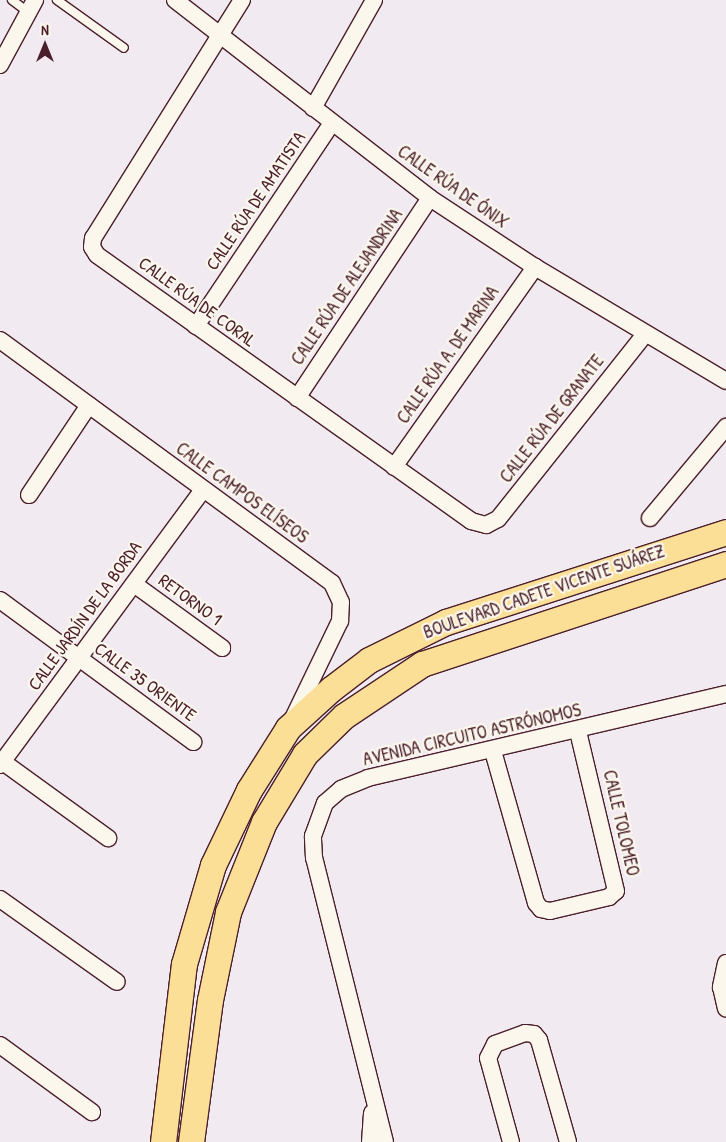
<!DOCTYPE html>
<meta charset="utf-8">
<style>
body{margin:0}
#map{position:relative;width:726px;height:1142px;overflow:hidden;background:#f2eaf1;font-family:"Patrick Hand",sans-serif}
div>[style]{position:absolute}
.roads{filter:drop-shadow(1px 0 #4a1f2b) drop-shadow(-1px 0 #4a1f2b) drop-shadow(0 1px #4a1f2b) drop-shadow(0 -1px #4a1f2b)}
.lane>*{height:8px;margin:-4px;padding:0 4px;transform-origin:4px;border-radius:4px;background:#fbf7ec}
.street>*{height:16px;margin:-8px;padding:0 8px;transform-origin:8px;border-radius:8px;background:#fbf7ec}
.primary>*{height:25px;margin:-12.5px;padding:0 12.5px;transform-origin:12.5px;border-radius:12.5px;background:#fbdf96}
span{translate:-50% -50%;white-space:nowrap;text-align:center;line-height:1.15;-webkit-text-stroke:4.5px #fbf7ec;paint-order:stroke}
.street-label{font-size:18px;color:#4a1f2b}
.north{position:absolute;left:20px;top:20px;width:50px;height:50px;-webkit-text-stroke:4px #fbf7ec;paint-order:stroke;rotate:0deg;font-size:14px;font-weight:700;line-height:20px;text-align:center;color:#4a1f2b}
.north::after{content:'';display:block;margin:auto;width:18px;height:22px;background:#4a1f2b;clip-path:polygon(50% 0,100% 100%,50% 72%,0 100%)}
</style>
<div id="map">
<div class="roads">
<div class="lane">
<div style="left:12px;top:0;width:20px;rotate:37deg"></div>
<div style="left:57px;top:0;width:82px;rotate:35.6deg"></div>
</div>
<div class="street">
<div style="left:175px;top:0;width:323px;rotate:37.8deg"></div>
<div style="left:430px;top:198px;width:126px;rotate:33.3deg"></div>
<div style="left:535px;top:267px;width:222px;rotate:30.8deg"></div>
<div style="left:242px;top:0;width:281px;rotate:122deg"></div>
<div style="left:93px;top:238px;width:9px;rotate:96deg"></div>
<div style="left:92px;top:247px;width:9px;rotate:58deg"></div>
<div style="left:97px;top:255px;width:459px;rotate:35.4deg"></div>
<div style="left:471px;top:521px;width:16px;rotate:15deg"></div>
<div style="left:486px;top:525px;width:13px;rotate:-27deg"></div>
<div style="left:498px;top:519px;width:236px;rotate:-51.5deg"></div>
<div style="left:0;top:65px;width:74px;rotate:-61.7deg"></div>
<div style="left:313px;top:108px;width:124px;rotate:-60.5deg"></div>
<div style="left:196px;top:326px;width:244px;rotate:-56.2deg"></div>
<div style="left:0;top:340px;width:411px;rotate:36.2deg"></div>
<div style="left:332px;top:583px;width:21px;rotate:65deg"></div>
<div style="left:341px;top:602px;width:19px;rotate:93deg"></div>
<div style="left:340px;top:621px;width:106px;rotate:115.8deg"></div>
<div style="left:297px;top:398px;width:240px;rotate:-56.4deg"></div>
<div style="left:394px;top:467px;width:245px;rotate:-54.8deg"></div>
<div style="left:29px;top:495px;width:108px;rotate:-56.3deg"></div>
<div style="left:650px;top:518px;width:119px;rotate:-50.1deg"></div>
<div style="left:134px;top:584px;width:109px;rotate:36deg"></div>
<div style="left:0;top:600px;width:240px;rotate:36.3deg"></div>
<div style="left:493px;top:751px;width:158px;rotate:74.2deg"></div>
<div style="left:536px;top:903px;width:8px;rotate:50deg"></div>
<div style="left:541px;top:909px;width:9px;rotate:13deg"></div>
<div style="left:550px;top:911px;width:61px;rotate:-13.3deg"></div>
<div style="left:609px;top:897px;width:9px;rotate:-41deg"></div>
<div style="left:616px;top:891px;width:164px;rotate:-103.4deg"></div>
<div style="left:3px;top:762px;width:130px;rotate:35.9deg"></div>
<div style="left:0;top:765px;width:342px;rotate:-53.6deg"></div>
<div style="left:0;top:899px;width:143px;rotate:35.4deg"></div>
<div style="left:726px;top:963px;width:25px;rotate:102deg"></div>
<div style="left:721px;top:987px;width:22px;rotate:77deg"></div>
<div style="left:0;top:1045px;width:114px;rotate:36.1deg"></div>
<div style="left:370px;top:1142px;width:29px;rotate:-86deg"></div>
<div style="left:385px;top:1142px;width:293px;rotate:-104deg"></div>
<div style="left:314px;top:858px;width:22px;rotate:-93deg"></div>
<div style="left:313px;top:836px;width:35px;rotate:-70deg"></div>
<div style="left:325px;top:803px;width:21px;rotate:-41deg"></div>
<div style="left:341px;top:789px;width:29px;rotate:-22deg"></div>
<div style="left:368px;top:778px;width:368px;rotate:-13.2deg"></div>
<div style="left:511px;top:1142px;width:87px;rotate:-105.3deg"></div>
<div style="left:488px;top:1058px;width:16px;rotate:-63deg"></div>
<div style="left:495px;top:1044px;width:32px;rotate:-20deg"></div>
<div style="left:525px;top:1033px;width:9px;rotate:6deg"></div>
<div style="left:534px;top:1034px;width:8px;rotate:50deg"></div>
<div style="left:539px;top:1040px;width:106px;rotate:74.1deg"></div>
</div>
<div class="primary">
<div style="left:163px;top:1142px;width:179px;rotate:-83.3deg"></div>
<div style="left:184px;top:964px;width:103px;rotate:-73.7deg"></div>
<div style="left:213px;top:865px;width:83px;rotate:-64.4deg"></div>
<div style="left:249px;top:790px;width:73px;rotate:-57.8deg"></div>
<div style="left:288px;top:728px;width:58px;rotate:-42.2deg"></div>
<div style="left:331px;top:689px;width:48px;rotate:-37.3deg"></div>
<div style="left:369px;top:660px;width:86px;rotate:-26.3deg"></div>
<div style="left:446px;top:622px;width:294px;rotate:-17.8deg"></div>
<div style="left:191px;top:1142px;width:143px;rotate:-82.4deg"></div>
<div style="left:210px;top:1000px;width:90px;rotate:-78.4deg"></div>
<div style="left:228px;top:912px;width:97px;rotate:-68.2deg"></div>
<div style="left:264px;top:822px;width:79px;rotate:-58.9deg"></div>
<div style="left:305px;top:754px;width:54px;rotate:-44.3deg"></div>
<div style="left:344px;top:716px;width:94px;rotate:-33.7deg"></div>
<div style="left:422px;top:664px;width:320px;rotate:-18.2deg"></div>
</div>
</div>
<div class="street-label">
<span style="left:453px;top:187px;rotate:35deg">CALLE RÚA DE ÓNIX</span>
<span style="left:256px;top:201px;rotate:-56deg">CALLE RÚA DE AMATISTA</span>
<span style="left:347px;top:287px;rotate:-56deg">CALLE RÚA DE ALEJANDRINA</span>
<span style="left:197px;top:302px;rotate:36deg">CALLE RÚA DE CORAL</span>
<span style="left:448px;top:355px;rotate:-55deg">CALLE RÚA A. DE MARINA</span>
<span style="left:552px;top:419px;rotate:-52deg">CALLE RÚA DE GRANATE</span>
<span style="left:242px;top:493px;rotate:36deg">CALLE CAMPOS ELÍSEOS</span>
<span style="left:544px;top:592px;rotate:-19deg">BOULEVARD CADETE VICENTE SUÁREZ</span>
<span style="left:190px;top:600px;rotate:36deg">RETORNO 1</span>
<span style="left:85px;top:616px;rotate:-54deg">CALLE JARDÍN DE LA BORDA</span>
<span style="left:145px;top:682px;rotate:36deg">CALLE 35 ORIENTE</span>
<span style="left:472px;top:735px;rotate:-13deg">AVENIDA CIRCUITO ASTRÓNOMOS</span>
<span style="left:621px;top:823px;rotate:77deg">CALLE TOLOMEO</span>
</div>
<div class="north">N</div>
</div>
